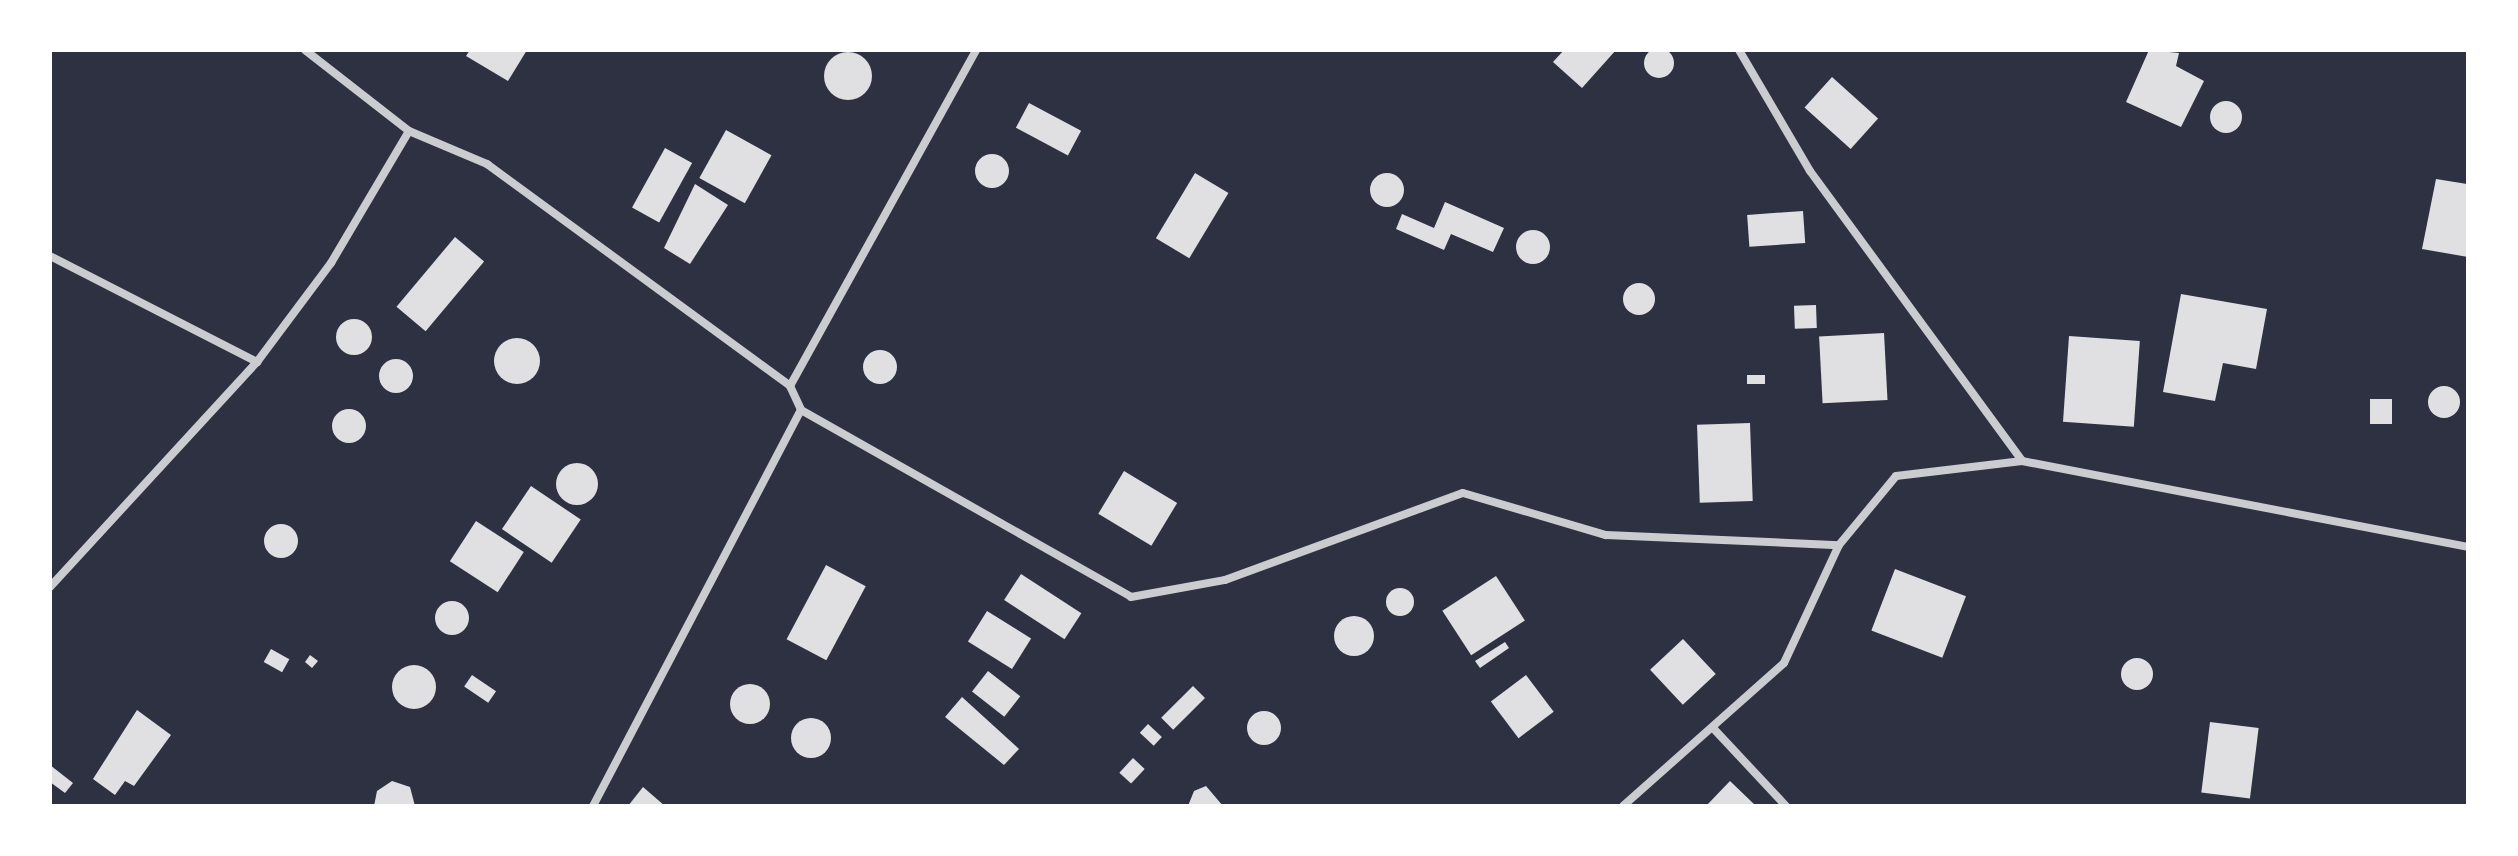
<!DOCTYPE html>
<style>
body{margin:0}
#map{position:relative;width:2518px;height:856px;overflow:hidden;background:#2d3142;font-family:"PT Sans",sans-serif}
div>[style]{position:absolute}
.building>*{inset:0;background:#e0e0e3;transform-origin:0 0}
.round{border-radius:50%}
.minor>*{height:8px;margin:-4px;padding:0 4px;transform-origin:4px;border-radius:4px;background:#caccd0}
span{translate:-50% -50%;white-space:nowrap;text-align:center;line-height:1.15;-webkit-text-stroke:6px #fff;paint-order:stroke}
.frame{position:absolute;inset:0;border:52px solid #fff;pointer-events:none}
</style>
<div id="map">
<div class="building">
<div class="round" style="left:1644px;top:48px;width:30px;height:30px"></div>
<div style="clip-path:polygon(470px 50px,527px 50px,508px 81px,466px 56px)"></div>
<div style="clip-path:polygon(1564px 50px,1616px 50px,1582px 88px,1553px 62px)"></div>
<div style="clip-path:polygon(2149px 50px,2179px 53px,2176px 66px,2204px 81px,2181px 127px,2126px 102px)"></div>
<div class="round" style="left:824px;top:52px;width:48px;height:48px"></div>
<div style="left:1832px;top:77px;width:62px;height:41px;rotate:42deg"></div>
<div class="round" style="left:2210px;top:101px;width:32px;height:32px"></div>
<div style="left:1029px;top:103px;width:59px;height:28px;rotate:28deg"></div>
<div style="left:726px;top:130px;width:52px;height:55px;rotate:29deg"></div>
<div style="left:665px;top:148px;width:31px;height:68px;rotate:29deg"></div>
<div class="round" style="left:975px;top:154px;width:34px;height:34px"></div>
<div class="round" style="left:1370px;top:173px;width:34px;height:34px"></div>
<div style="left:1195px;top:173px;width:39px;height:76px;rotate:31deg"></div>
<div style="clip-path:polygon(2436px 179px,2467px 184px,2468px 257px,2422px 249px)"></div>
<div style="clip-path:polygon(695px 184px,728px 205px,690px 264px,664px 248px)"></div>
<div style="clip-path:polygon(1445px 202px,1504px 228px,1493px 252px,1451px 234px,1444px 250px,1396px 229px,1402px 214px,1434px 228px)"></div>
<div style="left:1803px;top:211px;width:32px;height:56px;rotate:86deg"></div>
<div class="round" style="left:1516px;top:230px;width:34px;height:34px"></div>
<div style="left:455px;top:237px;width:38px;height:91px;rotate:40deg"></div>
<div class="round" style="left:1623px;top:283px;width:32px;height:32px"></div>
<div style="clip-path:polygon(2181px 294px,2267px 309px,2256px 369px,2223px 363px,2215px 401px,2163px 392px)"></div>
<div style="left:1816px;top:305px;width:23px;height:22px;rotate:88deg"></div>
<div class="round" style="left:336px;top:319px;width:36px;height:36px"></div>
<div style="left:1884px;top:333px;width:67px;height:65px;rotate:87deg"></div>
<div style="left:2069px;top:336px;width:71px;height:86px;rotate:4deg"></div>
<div class="round" style="left:494px;top:338px;width:46px;height:46px"></div>
<div class="round" style="left:863px;top:350px;width:34px;height:34px"></div>
<div class="round" style="left:379px;top:359px;width:34px;height:34px"></div>
<div style="left:1747px;top:375px;width:18px;height:9px"></div>
<div class="round" style="left:2428px;top:386px;width:32px;height:32px"></div>
<div style="left:2392px;top:399px;width:25px;height:22px;rotate:90deg"></div>
<div class="round" style="left:332px;top:409px;width:34px;height:34px"></div>
<div style="left:1750px;top:423px;width:78px;height:53px;rotate:88deg"></div>
<div class="round" style="left:556px;top:463px;width:42px;height:42px"></div>
<div style="left:1124px;top:471px;width:62px;height:50px;rotate:31deg"></div>
<div style="left:531px;top:486px;width:60px;height:52px;rotate:34deg"></div>
<div style="left:476px;top:521px;width:57px;height:48px;rotate:33deg"></div>
<div class="round" style="left:264px;top:524px;width:34px;height:34px"></div>
<div style="left:826px;top:565px;width:45px;height:84px;rotate:28deg"></div>
<div style="left:1895px;top:569px;width:76px;height:66px;rotate:21deg"></div>
<div style="left:1021px;top:574px;width:72px;height:31px;rotate:33deg"></div>
<div style="left:1496px;top:576px;width:53px;height:64px;rotate:57deg"></div>
<div class="round" style="left:1386px;top:588px;width:28px;height:28px"></div>
<div class="round" style="left:435px;top:601px;width:34px;height:34px"></div>
<div style="left:987px;top:611px;width:52px;height:36px;rotate:32deg"></div>
<div class="round" style="left:1334px;top:616px;width:40px;height:40px"></div>
<div style="left:1683px;top:639px;width:48px;height:45px;rotate:47deg"></div>
<div style="clip-path:polygon(1505px 642px,1509px 648px,1480px 668px,1475px 661px)"></div>
<div style="left:271px;top:649px;width:21px;height:15px;rotate:29deg"></div>
<div style="clip-path:polygon(310px 655px,318px 661px,312px 668px,305px 662px)"></div>
<div class="round" style="left:2121px;top:658px;width:32px;height:32px"></div>
<div class="round" style="left:392px;top:665px;width:44px;height:44px"></div>
<div style="left:988px;top:671px;width:41px;height:26px;rotate:38deg"></div>
<div style="left:472px;top:675px;width:29px;height:14px;rotate:34deg"></div>
<div style="left:1526px;top:675px;width:46px;height:44px;rotate:53deg"></div>
<div class="round" style="left:730px;top:684px;width:40px;height:40px"></div>
<div style="left:1193px;top:686px;width:17px;height:45px;rotate:45deg"></div>
<div style="clip-path:polygon(962px 697px,1019px 749px,1004px 765px,945px 717px)"></div>
<div style="clip-path:polygon(137px 710px,171px 735px,134px 786px,125px 781px,115px 795px,93px 779px)"></div>
<div class="round" style="left:1247px;top:711px;width:34px;height:34px"></div>
<div class="round" style="left:791px;top:718px;width:40px;height:40px"></div>
<div style="left:2210px;top:722px;width:49px;height:71px;rotate:7deg"></div>
<div style="left:1148px;top:724px;width:19px;height:12px;rotate:43deg"></div>
<div style="left:1133px;top:758px;width:16px;height:20px;rotate:43deg"></div>
<div style="clip-path:polygon(50px 765px,73px 783px,65px 793px,50px 782px)"></div>
<div style="clip-path:polygon(392px 781px,410px 787px,415px 806px,374px 806px,377px 791px)"></div>
<div style="clip-path:polygon(1730px 781px,1756px 806px,1706px 806px)"></div>
<div style="clip-path:polygon(1206px 786px,1223px 806px,1188px 806px,1194px 791px)"></div>
<div style="clip-path:polygon(643px 787px,665px 806px,628px 806px)"></div>
</div>
<div class="minor">
<div style="left:305px;top:50px;width:132px;rotate:37.9deg"></div>
<div style="left:409px;top:131px;width:85px;rotate:22.9deg"></div>
<div style="left:487px;top:164px;width:376px;rotate:36.2deg"></div>
<div style="left:790px;top:386px;width:26px;rotate:65deg"></div>
<div style="left:801px;top:410px;width:379px;rotate:29.5deg"></div>
<div style="left:1131px;top:597px;width:96px;rotate:-10.3deg"></div>
<div style="left:1225px;top:580px;width:253px;rotate:-20.1deg"></div>
<div style="left:1463px;top:493px;width:149px;rotate:16.4deg"></div>
<div style="left:1606px;top:535px;width:233px;rotate:2.5deg"></div>
<div style="left:1839px;top:545px;width:89px;rotate:-50.4deg"></div>
<div style="left:1896px;top:476px;width:127px;rotate:-6.8deg"></div>
<div style="left:2022px;top:461px;width:454px;rotate:10.9deg"></div>
<div style="left:1739px;top:50px;width:140px;rotate:59.6deg"></div>
<div style="left:1810px;top:171px;width:359px;rotate:53.8deg"></div>
<div style="left:50px;top:256px;width:233px;rotate:27.1deg"></div>
<div style="left:790px;top:386px;width:384px;rotate:-61deg"></div>
<div style="left:50px;top:587px;width:306px;rotate:-47.4deg"></div>
<div style="left:257px;top:362px;width:124px;rotate:-53.2deg"></div>
<div style="left:331px;top:263px;width:153px;rotate:-59.4deg"></div>
<div style="left:1713px;top:728px;width:107px;rotate:46.9deg"></div>
<div style="left:593px;top:806px;width:447px;rotate:-62.3deg"></div>
<div style="left:1623px;top:806px;width:215px;rotate:-41.6deg"></div>
<div style="left:1784px;top:663px;width:130px;rotate:-65deg"></div>
</div>
<div class="frame"></div>
</div>
